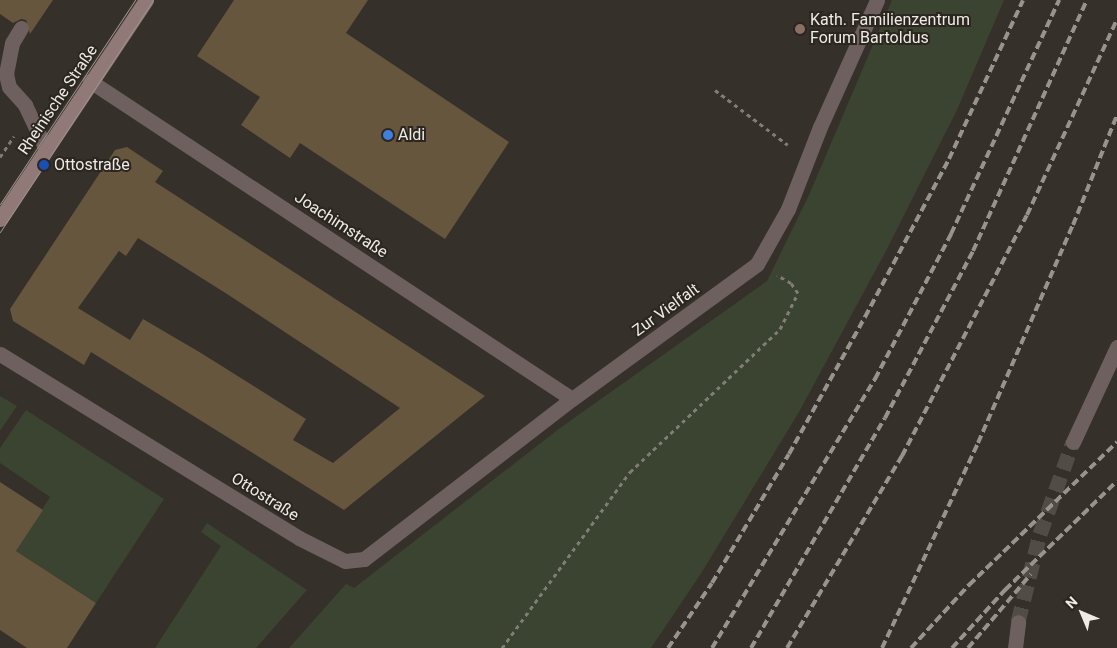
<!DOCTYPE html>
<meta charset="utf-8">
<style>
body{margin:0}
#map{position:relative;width:1117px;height:648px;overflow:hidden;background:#353029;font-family:Roboto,sans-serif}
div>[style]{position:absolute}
.green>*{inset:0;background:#3a4430}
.building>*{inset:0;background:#66563d}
.street-tunnel>*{height:15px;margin-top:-7.5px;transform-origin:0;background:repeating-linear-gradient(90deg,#514c45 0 15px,transparent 0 23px)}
.path>*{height:3px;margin-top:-1.5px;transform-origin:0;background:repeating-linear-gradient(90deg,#817c76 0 4px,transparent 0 8px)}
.lane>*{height:15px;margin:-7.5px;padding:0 7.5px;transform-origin:7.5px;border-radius:7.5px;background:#6e605e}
.street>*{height:15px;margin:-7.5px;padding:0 7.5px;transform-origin:7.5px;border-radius:7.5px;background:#6e605e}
.secondary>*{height:15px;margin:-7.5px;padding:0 7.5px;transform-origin:7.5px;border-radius:7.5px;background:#907976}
.tram>*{height:1px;margin:-0.5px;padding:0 0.5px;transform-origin:0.5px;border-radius:0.5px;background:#97938d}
.rail>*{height:4px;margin-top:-2px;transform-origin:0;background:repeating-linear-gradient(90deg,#97938d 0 8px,transparent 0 12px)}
.dots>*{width:14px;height:14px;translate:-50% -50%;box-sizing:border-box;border:2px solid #2b261f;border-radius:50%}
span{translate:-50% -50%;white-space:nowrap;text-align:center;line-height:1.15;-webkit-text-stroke:4px #2b261f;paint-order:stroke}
.poi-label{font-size:16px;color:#efebe6}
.left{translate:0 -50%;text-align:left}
.street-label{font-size:16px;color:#efebe6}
.north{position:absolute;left:1057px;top:588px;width:50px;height:50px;-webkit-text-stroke:4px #2b261f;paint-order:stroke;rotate:315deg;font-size:14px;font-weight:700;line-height:20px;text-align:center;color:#efebe6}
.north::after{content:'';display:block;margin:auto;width:18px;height:22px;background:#efebe6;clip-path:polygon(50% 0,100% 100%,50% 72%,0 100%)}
</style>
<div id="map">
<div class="green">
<div style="clip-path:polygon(892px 0,1004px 0,957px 110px,886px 251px,799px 412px,702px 572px,651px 648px,289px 648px,346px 584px,354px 588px,560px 428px,767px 281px,809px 195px)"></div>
<div style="clip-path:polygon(0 396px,17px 406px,0 431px)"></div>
<div style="clip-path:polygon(26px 410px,164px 499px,96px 603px,16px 551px,50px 497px,0 463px,0 448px)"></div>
<div style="clip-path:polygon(207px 523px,307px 590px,256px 648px,155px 648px,221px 546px,201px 532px)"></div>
</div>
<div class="building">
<div style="clip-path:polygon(0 0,53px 0,30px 34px,26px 20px,21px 19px,13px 23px,0 14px)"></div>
<div style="clip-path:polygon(234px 0,368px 0,346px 33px,509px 142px,445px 239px,300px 143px,290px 158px,241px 125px,260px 97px,197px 56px)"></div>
<div style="clip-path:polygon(evenodd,127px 147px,163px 171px,155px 182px,485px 396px,344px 510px,91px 352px,84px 365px,13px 321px,10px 309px,115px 150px,127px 147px,138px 238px,227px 294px,400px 408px,333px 463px,293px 440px,306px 419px,201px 353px,143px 319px,130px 340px,78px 308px,119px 251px,126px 256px,138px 238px)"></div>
<div style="clip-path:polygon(0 482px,43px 510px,16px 551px,96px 603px,67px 648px,27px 648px,0 630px)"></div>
</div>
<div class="street-tunnel">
<div style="left:1018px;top:622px;width:91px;rotate:-76deg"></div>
<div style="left:1040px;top:534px;width:98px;rotate:-70.3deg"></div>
</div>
<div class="path">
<div style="left:715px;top:90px;width:91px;rotate:37deg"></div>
<div style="left:0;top:157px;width:25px;rotate:-56deg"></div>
<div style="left:502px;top:648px;width:218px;rotate:-54deg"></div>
<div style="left:630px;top:472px;width:207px;rotate:-43.6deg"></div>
<div style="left:780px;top:329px;width:40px;rotate:-63.4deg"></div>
<div style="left:798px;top:293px;width:12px;rotate:-125deg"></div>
<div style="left:791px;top:283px;width:16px;rotate:-150deg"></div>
</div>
<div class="lane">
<div style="left:21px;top:28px;width:17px;rotate:121deg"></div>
<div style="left:12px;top:43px;width:32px;rotate:101deg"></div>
<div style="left:6px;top:74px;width:13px;rotate:77deg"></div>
<div style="left:9px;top:87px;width:24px;rotate:48deg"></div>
<div style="left:25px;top:105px;width:49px;rotate:64.5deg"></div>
</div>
<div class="street">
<div style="left:90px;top:81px;width:577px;rotate:33.41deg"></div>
<div style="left:0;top:354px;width:351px;rotate:31.6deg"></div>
<div style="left:299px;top:538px;width:51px;rotate:26.6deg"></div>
<div style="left:345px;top:561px;width:19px;rotate:-6deg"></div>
<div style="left:364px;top:559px;width:262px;rotate:-37.6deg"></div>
<div style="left:572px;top:399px;width:229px;rotate:-36.1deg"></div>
<div style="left:757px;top:264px;width:63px;rotate:-60.6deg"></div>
<div style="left:788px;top:209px;width:88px;rotate:-68.7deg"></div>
<div style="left:820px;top:127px;width:139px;rotate:-65.8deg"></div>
<div style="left:1073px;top:442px;width:105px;rotate:-65.1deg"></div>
<div style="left:1015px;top:648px;width:26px;rotate:-83deg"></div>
</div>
<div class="secondary">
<div style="left:0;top:219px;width:263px;rotate:-56.3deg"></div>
</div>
<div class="tram">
<div style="left:0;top:204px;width:245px;rotate:-56.5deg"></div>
<div style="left:0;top:232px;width:278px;rotate:-56.6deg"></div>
</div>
<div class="rail">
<div style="left:668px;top:648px;width:78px;rotate:-55.9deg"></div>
<div style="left:712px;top:583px;width:150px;rotate:-59.2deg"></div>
<div style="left:789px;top:454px;width:157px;rotate:-61deg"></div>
<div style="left:865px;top:317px;width:179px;rotate:-62deg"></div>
<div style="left:949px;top:159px;width:175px;rotate:-65deg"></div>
<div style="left:712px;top:648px;width:315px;rotate:-58.8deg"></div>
<div style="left:875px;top:379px;width:164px;rotate:-62.3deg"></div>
<div style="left:951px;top:234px;width:258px;rotate:-65.2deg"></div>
<div style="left:751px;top:648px;width:266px;rotate:-59.8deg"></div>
<div style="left:885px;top:418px;width:189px;rotate:-62.2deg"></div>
<div style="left:973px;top:251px;width:276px;rotate:-65.6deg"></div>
<div style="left:787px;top:648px;width:224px;rotate:-59.1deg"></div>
<div style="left:902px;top:456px;width:271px;rotate:-62.6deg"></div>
<div style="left:1027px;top:215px;width:216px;rotate:-65.3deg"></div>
<div style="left:882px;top:648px;width:226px;rotate:-64.9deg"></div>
<div style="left:978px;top:443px;width:238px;rotate:-66.5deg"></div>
<div style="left:1073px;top:225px;width:118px;rotate:-68.2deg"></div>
<div style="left:911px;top:648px;width:86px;rotate:-47.4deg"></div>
<div style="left:969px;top:585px;width:206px;rotate:-44deg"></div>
<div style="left:952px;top:648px;width:79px;rotate:-47.6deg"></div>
<div style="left:1005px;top:590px;width:156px;rotate:-44.2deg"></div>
<div style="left:968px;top:648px;width:97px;rotate:-49.6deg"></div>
</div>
<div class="dots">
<div style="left:800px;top:29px;background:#8d6e63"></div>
<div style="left:388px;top:135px;background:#3f7fe0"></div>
<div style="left:44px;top:165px;background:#1a4fb4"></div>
</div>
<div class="poi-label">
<span class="left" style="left:810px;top:29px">Kath. Familienzentrum<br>Forum Bartoldus</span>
<span class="left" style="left:398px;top:135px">Aldi</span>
<span class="left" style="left:54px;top:165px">Ottostraße</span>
</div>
<div class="street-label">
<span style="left:58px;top:100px;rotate:-56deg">Rheinische Straße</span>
<span style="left:341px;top:225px;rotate:33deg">Joachimstraße</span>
<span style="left:666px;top:310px;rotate:-36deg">Zur Vielfalt</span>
<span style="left:265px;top:497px;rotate:32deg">Ottostraße</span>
</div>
<div class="north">N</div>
</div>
